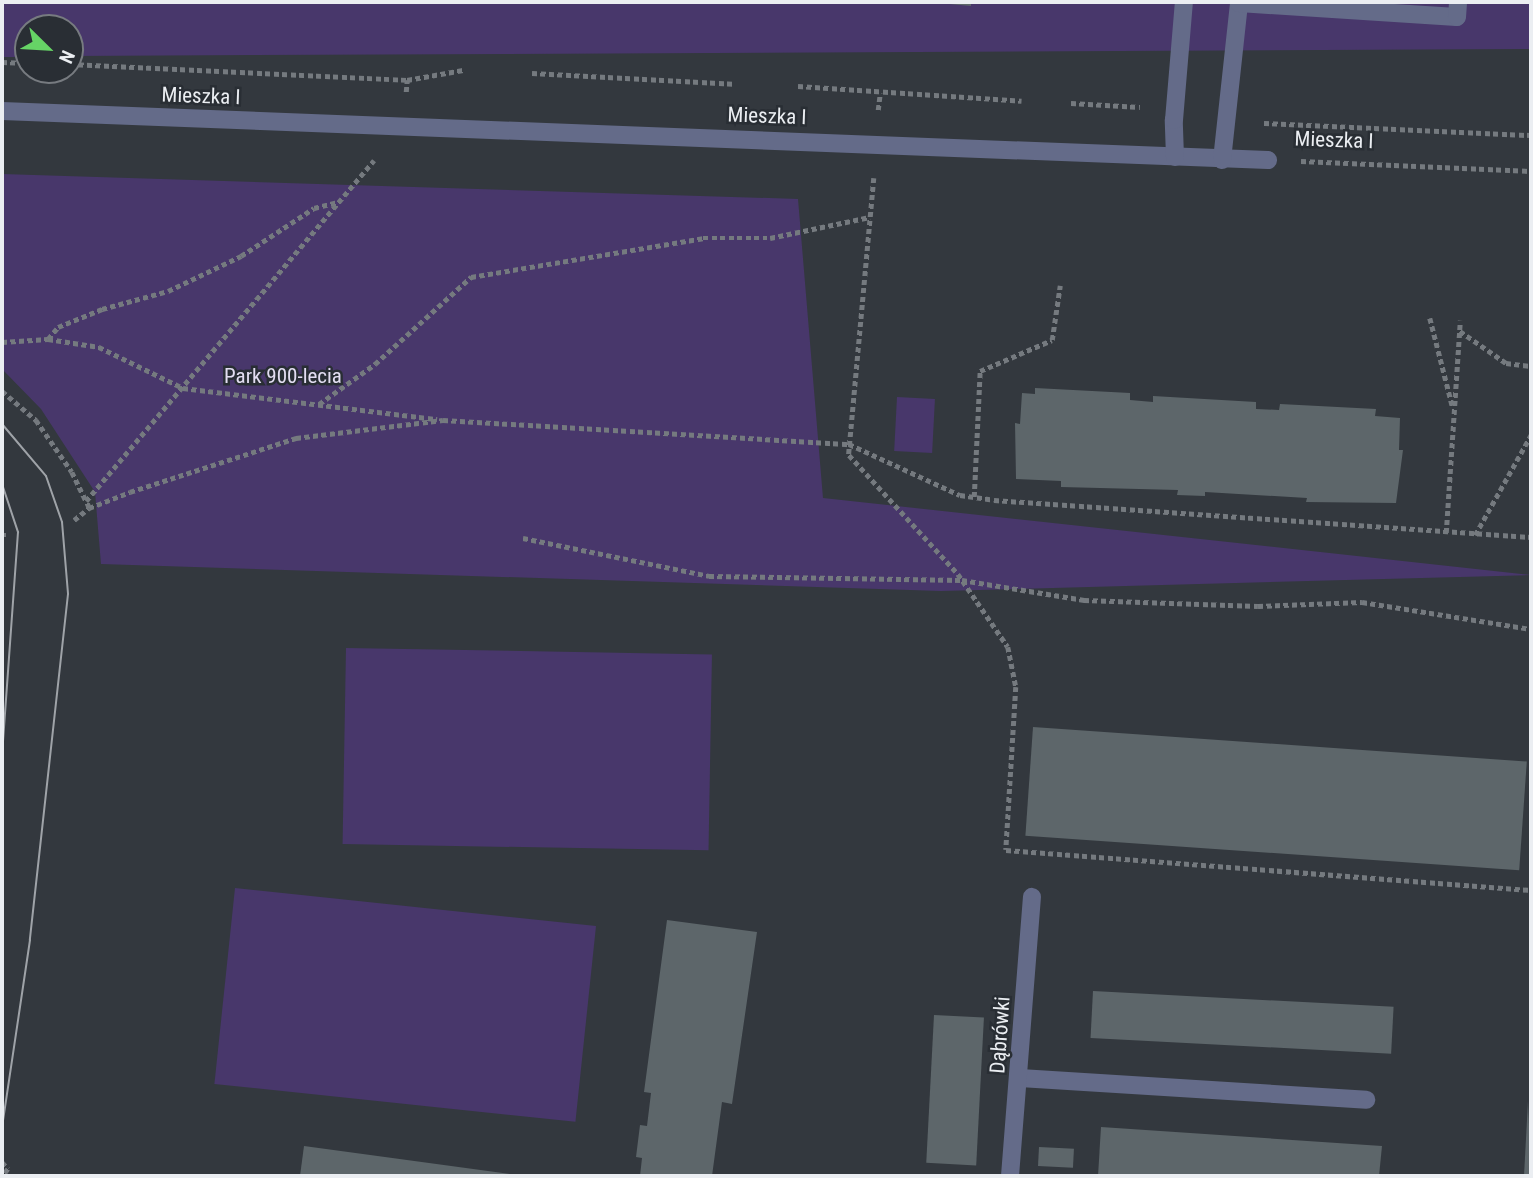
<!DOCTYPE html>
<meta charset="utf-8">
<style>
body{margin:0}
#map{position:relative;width:1533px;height:1178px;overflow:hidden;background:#33383e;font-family:"Roboto Condensed",sans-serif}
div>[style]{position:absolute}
.green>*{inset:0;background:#48376b;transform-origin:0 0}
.building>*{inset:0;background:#5d666a;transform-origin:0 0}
.path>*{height:4.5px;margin-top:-2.25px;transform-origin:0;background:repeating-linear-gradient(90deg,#757a7f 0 5px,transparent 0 8.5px)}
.minor>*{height:18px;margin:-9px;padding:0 9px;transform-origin:9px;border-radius:9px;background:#646b89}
.tram>*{height:2px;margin:-1px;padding:0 1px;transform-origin:1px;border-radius:1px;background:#9fa3a8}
span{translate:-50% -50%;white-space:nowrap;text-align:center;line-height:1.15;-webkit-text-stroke:5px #292e34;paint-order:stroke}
.street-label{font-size:21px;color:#ebeef2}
.park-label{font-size:21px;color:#e3def2}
.frame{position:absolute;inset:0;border:4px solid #ebeef2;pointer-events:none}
.north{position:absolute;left:14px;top:14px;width:70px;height:70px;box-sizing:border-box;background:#292e34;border:2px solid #777b80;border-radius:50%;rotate:114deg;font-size:19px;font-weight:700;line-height:28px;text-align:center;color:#ebeef2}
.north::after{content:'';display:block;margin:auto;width:24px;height:32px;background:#66d466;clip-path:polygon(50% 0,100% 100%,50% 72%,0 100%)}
</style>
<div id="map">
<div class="green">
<div style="clip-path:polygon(2px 2px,1531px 2px,1531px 49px,70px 56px,70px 28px,28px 28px,28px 57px,2px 57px)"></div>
<div style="clip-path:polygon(2px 174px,798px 199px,823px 498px,1531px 575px,941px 591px,101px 564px,95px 492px,41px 409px,2px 369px)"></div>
<div style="left:897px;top:397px;width:38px;height:54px;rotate:3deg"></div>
<div style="left:346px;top:648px;width:366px;height:196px;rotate:1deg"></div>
<div style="left:235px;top:888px;width:363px;height:197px;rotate:6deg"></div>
</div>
<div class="building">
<div style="clip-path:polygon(928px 2px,971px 2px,971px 6px)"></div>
<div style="clip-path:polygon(1035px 388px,1130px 393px,1130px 400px,1153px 402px,1153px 396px,1256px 402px,1256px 409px,1279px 410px,1280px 404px,1376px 409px,1375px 416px,1400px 418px,1399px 450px,1403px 450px,1396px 503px,1306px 502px,1307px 498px,1205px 492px,1205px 496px,1177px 495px,1178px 490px,1061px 487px,1061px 481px,1016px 479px,1015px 423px,1020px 424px,1022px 393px,1035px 394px)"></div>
<div style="left:1033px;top:727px;width:495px;height:109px;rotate:4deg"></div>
<div style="clip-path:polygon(667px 920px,757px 932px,732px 1104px,722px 1102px,712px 1176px,640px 1176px,642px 1158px,636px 1157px,640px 1125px,647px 1126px,651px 1093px,644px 1092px)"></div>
<div style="left:1093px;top:991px;width:301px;height:47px;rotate:3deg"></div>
<div style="left:934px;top:1015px;width:50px;height:148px;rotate:3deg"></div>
<div style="clip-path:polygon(1528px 1101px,1531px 1176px,1524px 1176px)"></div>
<div style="clip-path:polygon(1101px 1127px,1382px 1146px,1379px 1176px,1098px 1176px)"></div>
<div style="clip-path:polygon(304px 1146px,517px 1175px,517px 1176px,300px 1176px)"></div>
<div style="left:1039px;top:1147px;width:35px;height:19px;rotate:3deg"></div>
</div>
<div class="path">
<div style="left:2px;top:62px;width:26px;rotate:2deg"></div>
<div style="left:70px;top:64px;width:337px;rotate:2.7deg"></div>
<div style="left:407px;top:80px;width:57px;rotate:-10.1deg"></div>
<div style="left:532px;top:73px;width:201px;rotate:3.1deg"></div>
<div style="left:798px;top:86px;width:224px;rotate:3.8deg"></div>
<div style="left:406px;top:92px;width:12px;rotate:-85deg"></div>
<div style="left:1071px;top:103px;width:69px;rotate:3.3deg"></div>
<div style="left:878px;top:110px;width:17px;rotate:-83deg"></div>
<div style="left:1264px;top:123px;width:267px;rotate:2.6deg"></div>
<div style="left:1301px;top:161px;width:230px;rotate:2.5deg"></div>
<div style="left:874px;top:178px;width:278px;rotate:95.2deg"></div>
<div style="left:849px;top:455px;width:161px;rotate:47.5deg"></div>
<div style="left:958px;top:574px;width:88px;rotate:55.6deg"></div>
<div style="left:1008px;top:647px;width:41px;rotate:78.7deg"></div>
<div style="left:1016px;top:687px;width:163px;rotate:93.5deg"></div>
<div style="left:1006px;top:850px;width:527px;rotate:4.36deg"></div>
<div style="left:1430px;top:318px;width:93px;rotate:75.7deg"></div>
<div style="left:1460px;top:331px;width:56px;rotate:34.8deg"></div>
<div style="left:1506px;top:363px;width:25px;rotate:7deg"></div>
<div style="left:48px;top:339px;width:16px;rotate:-50deg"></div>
<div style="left:58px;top:327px;width:48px;rotate:-22.2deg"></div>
<div style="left:102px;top:309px;width:68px;rotate:-15.3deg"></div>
<div style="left:168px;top:291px;width:81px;rotate:-25.6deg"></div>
<div style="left:241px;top:256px;width:87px;rotate:-33.3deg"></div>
<div style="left:314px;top:208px;width:25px;rotate:-14deg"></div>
<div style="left:2px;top:342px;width:46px;rotate:-3.7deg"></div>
<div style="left:48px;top:339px;width:52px;rotate:8.9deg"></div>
<div style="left:99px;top:347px;width:93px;rotate:26deg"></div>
<div style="left:183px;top:388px;width:256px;rotate:7deg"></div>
<div style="left:2px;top:391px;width:45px;rotate:40.5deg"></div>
<div style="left:36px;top:420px;width:63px;rotate:55.3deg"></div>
<div style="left:72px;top:472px;width:32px;rotate:64deg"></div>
<div style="left:319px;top:404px;width:69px;rotate:-35.5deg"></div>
<div style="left:375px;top:364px;width:130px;rotate:-42.2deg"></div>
<div style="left:471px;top:277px;width:235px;rotate:-9.5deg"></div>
<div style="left:703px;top:238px;width:67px"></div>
<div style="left:770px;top:238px;width:102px;rotate:-11.9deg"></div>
<div style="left:974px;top:497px;width:126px;rotate:-87.3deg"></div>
<div style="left:980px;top:371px;width:78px;rotate:-23.3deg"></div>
<div style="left:1052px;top:340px;width:55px;rotate:-81.6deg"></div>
<div style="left:89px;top:508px;width:8px;rotate:-113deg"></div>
<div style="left:86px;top:501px;width:446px;rotate:-49.8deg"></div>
<div style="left:74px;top:520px;width:19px;rotate:-39deg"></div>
<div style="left:89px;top:508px;width:44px;rotate:-21.3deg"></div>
<div style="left:130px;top:492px;width:175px;rotate:-18deg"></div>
<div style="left:296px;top:438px;width:148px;rotate:-7deg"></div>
<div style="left:443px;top:420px;width:407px;rotate:3.4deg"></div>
<div style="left:849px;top:444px;width:122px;rotate:24.7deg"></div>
<div style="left:960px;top:495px;width:34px;rotate:8deg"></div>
<div style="left:994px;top:500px;width:538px;rotate:3.94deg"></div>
<div style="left:1446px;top:533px;width:213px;rotate:-86.2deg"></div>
<div style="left:2px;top:535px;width:4px"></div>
<div style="left:1475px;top:535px;width:115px;rotate:-60.8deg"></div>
<div style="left:523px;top:538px;width:190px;rotate:11.5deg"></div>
<div style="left:709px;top:576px;width:253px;rotate:0.9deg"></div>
<div style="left:962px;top:580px;width:124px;rotate:9.3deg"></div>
<div style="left:1084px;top:600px;width:174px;rotate:2deg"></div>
<div style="left:1258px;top:606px;width:104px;rotate:-2.2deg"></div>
<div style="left:1362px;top:602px;width:171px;rotate:9.1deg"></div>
<div style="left:2px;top:1162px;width:9px;rotate:49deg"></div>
<div style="left:8px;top:1169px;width:9px;rotate:126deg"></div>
</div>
<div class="minor">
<div style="left:2px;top:111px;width:1267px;rotate:2.22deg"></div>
<div style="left:1175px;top:157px;width:37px;rotate:-92deg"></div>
<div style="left:1174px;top:120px;width:118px;rotate:-85.2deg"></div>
<div style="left:1222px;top:160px;width:158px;rotate:-83.8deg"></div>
<div style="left:1239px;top:3px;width:218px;rotate:3.7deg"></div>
<div style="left:1457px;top:17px;width:15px;rotate:-86deg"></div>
<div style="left:1020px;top:1078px;width:347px;rotate:3.6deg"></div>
<div style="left:1010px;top:1176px;width:280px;rotate:-85.5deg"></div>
</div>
<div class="tram">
<div style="left:2px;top:424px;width:68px;rotate:49.8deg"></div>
<div style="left:46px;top:476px;width:49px;rotate:70.8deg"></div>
<div style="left:62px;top:522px;width:72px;rotate:85.2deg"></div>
<div style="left:68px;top:594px;width:348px;rotate:96.3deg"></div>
<div style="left:30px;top:940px;width:189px;rotate:98.5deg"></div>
<div style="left:2px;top:484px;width:51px;rotate:71.6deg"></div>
<div style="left:18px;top:532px;width:223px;rotate:94.1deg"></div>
</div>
<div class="street-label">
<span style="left:201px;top:96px;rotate:2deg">Mieszka I</span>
<span style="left:767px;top:116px;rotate:2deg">Mieszka I</span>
<span style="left:1334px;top:140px;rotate:2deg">Mieszka I</span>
<span style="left:1000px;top:1035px;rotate:-86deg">Dąbrówki</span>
</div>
<div class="park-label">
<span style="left:283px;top:376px">Park 900-lecia</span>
</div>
<div class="frame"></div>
<div class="north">N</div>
</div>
